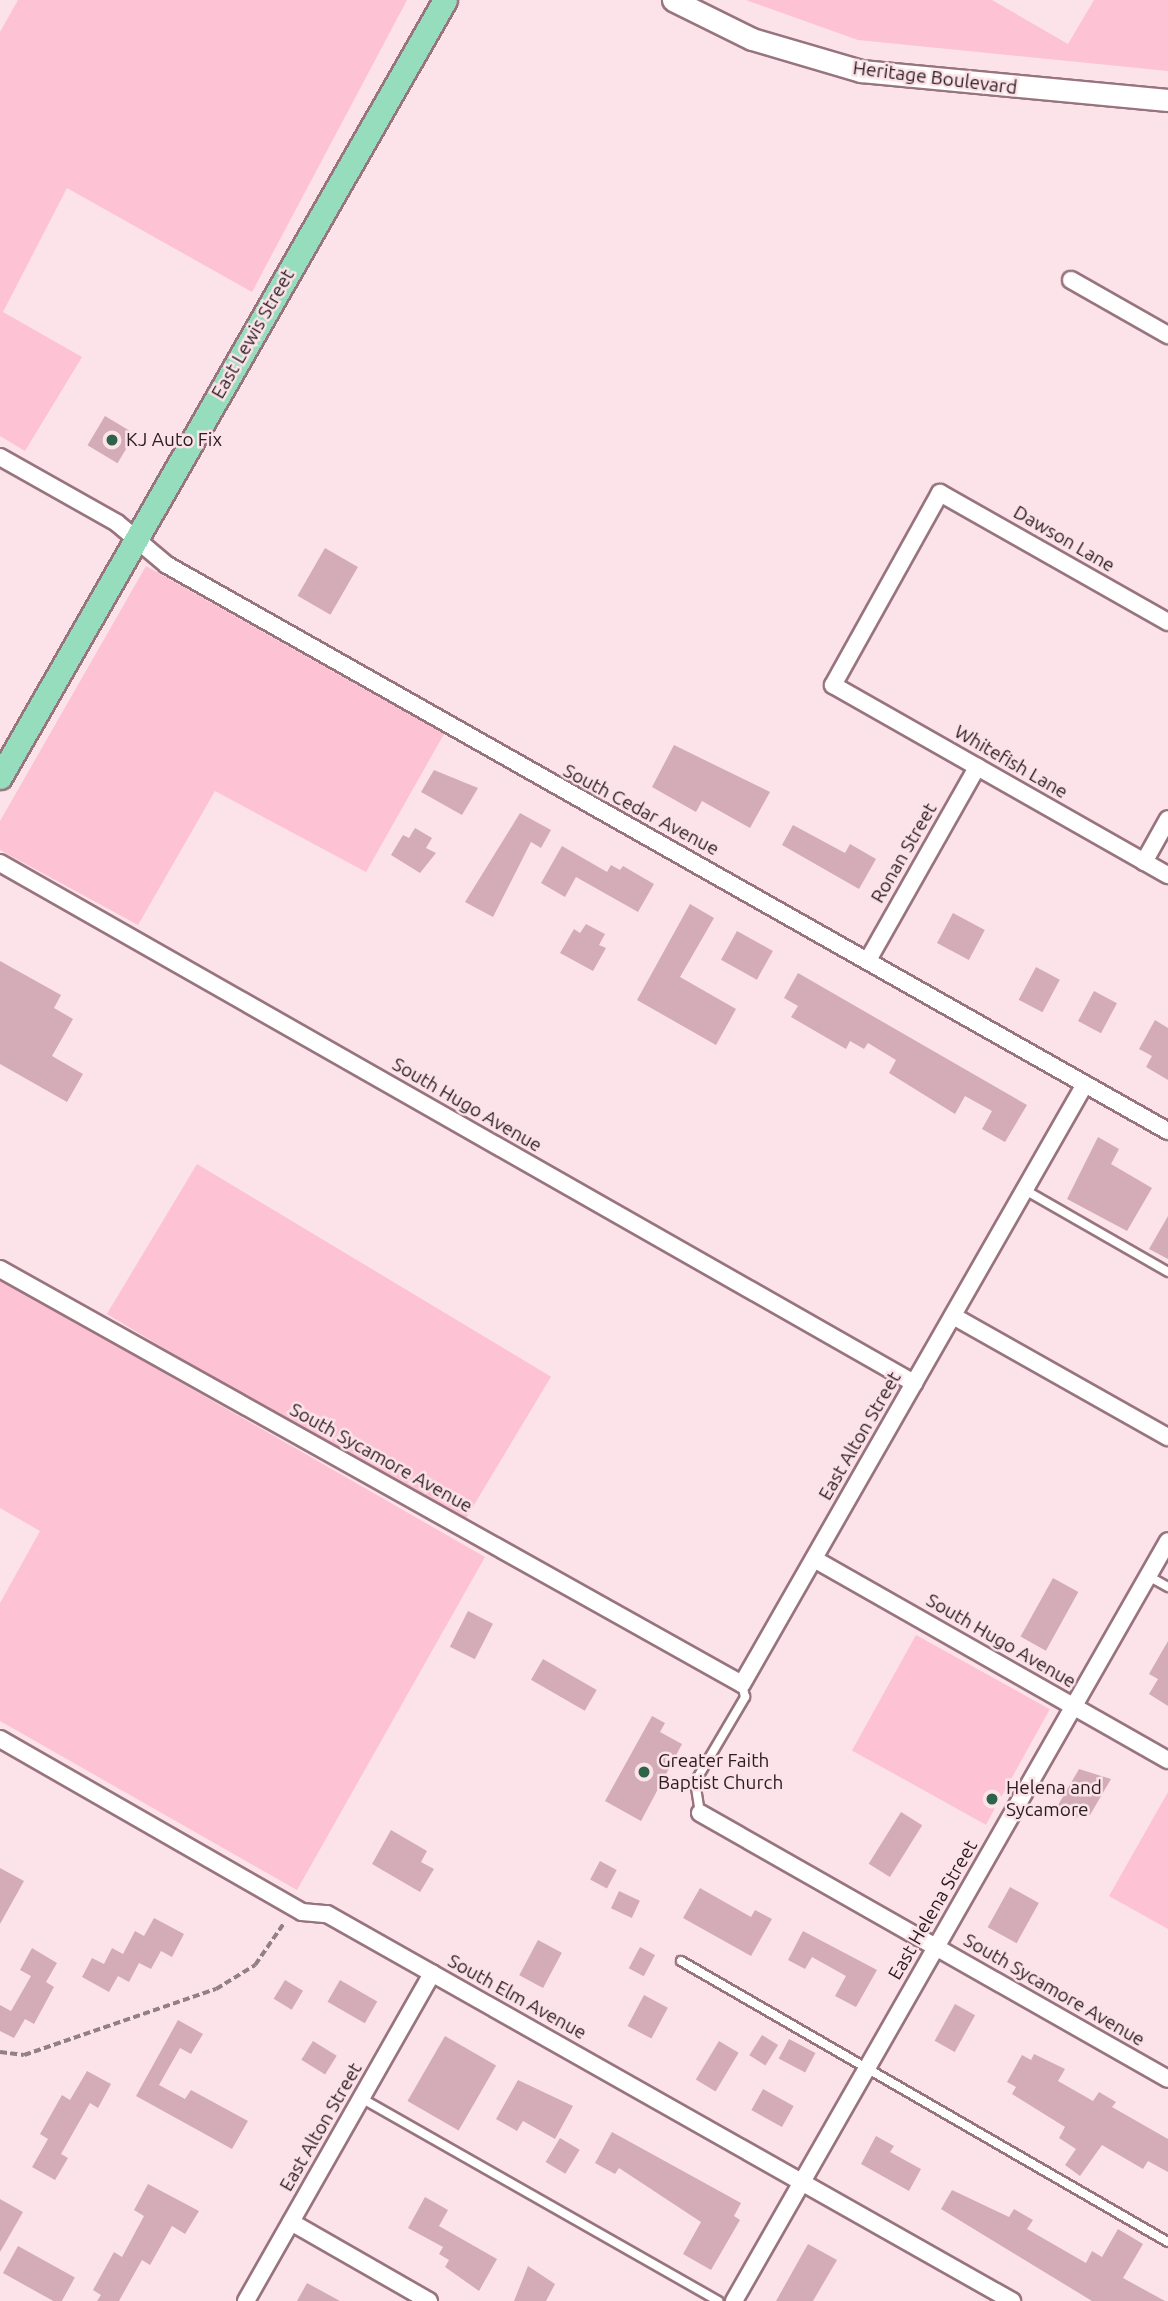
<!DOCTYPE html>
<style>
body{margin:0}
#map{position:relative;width:1168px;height:2301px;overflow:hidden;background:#fce3ea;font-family:Ubuntu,sans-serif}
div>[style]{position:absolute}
.green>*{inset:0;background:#fdc2d3;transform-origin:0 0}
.building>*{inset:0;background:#d3acb7;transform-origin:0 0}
.path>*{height:3.5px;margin-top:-1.75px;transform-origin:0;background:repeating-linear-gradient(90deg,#938085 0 7px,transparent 0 10.5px)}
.roads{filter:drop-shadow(2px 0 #98747f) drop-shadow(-2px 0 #98747f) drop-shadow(0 2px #98747f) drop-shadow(0 -2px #98747f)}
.lane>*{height:8px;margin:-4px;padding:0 4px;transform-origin:4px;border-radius:4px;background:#fff}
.street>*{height:16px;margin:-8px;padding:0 8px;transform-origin:8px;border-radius:8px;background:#fff}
.secondary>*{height:21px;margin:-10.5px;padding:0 10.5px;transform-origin:10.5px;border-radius:10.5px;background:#fff}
.primary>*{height:23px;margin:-11.5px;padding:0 11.5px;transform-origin:11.5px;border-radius:11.5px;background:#95ddbc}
.dots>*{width:19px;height:19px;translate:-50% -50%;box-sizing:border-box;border:4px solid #fce3ea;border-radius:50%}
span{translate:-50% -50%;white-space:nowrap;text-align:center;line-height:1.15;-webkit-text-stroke:5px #fce3ea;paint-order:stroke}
.street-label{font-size:19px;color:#2a1c20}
.poi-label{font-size:19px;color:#2a1c20}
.left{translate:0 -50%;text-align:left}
</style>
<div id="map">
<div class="green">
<div style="clip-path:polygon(18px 0,407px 0,252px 292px,67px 188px,3px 312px,82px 357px,25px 451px,0 436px,0 32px)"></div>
<div style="clip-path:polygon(746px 0,992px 0,1068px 44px,1094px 0,1168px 0,1168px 71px,858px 40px)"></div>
<div style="clip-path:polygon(146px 566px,444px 734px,366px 872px,215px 791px,138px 925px,0 850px,0 821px)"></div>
<div style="left:197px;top:1164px;width:413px;height:175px;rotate:31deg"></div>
<div style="clip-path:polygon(0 1279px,485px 1557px,297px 1890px,0 1721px,0 1603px,40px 1531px,0 1508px)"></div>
<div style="left:916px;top:1635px;width:153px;height:132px;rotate:29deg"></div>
<div style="clip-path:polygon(1168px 1792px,1168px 1929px,1109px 1896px)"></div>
</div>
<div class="building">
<div style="left:105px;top:416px;width:35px;height:34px;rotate:31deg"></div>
<div style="left:325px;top:548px;width:38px;height:55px;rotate:30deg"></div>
<div style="clip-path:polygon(674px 745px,770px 792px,750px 828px,702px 801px,696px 812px,652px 787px)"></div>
<div style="clip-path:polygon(434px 770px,478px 788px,462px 815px,421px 792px)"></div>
<div style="clip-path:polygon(520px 813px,551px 830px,541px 848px,531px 842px,493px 917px,465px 902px)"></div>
<div style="clip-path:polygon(793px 825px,845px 853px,850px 844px,876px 859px,859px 889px,782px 845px)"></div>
<div style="clip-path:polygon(415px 828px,432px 838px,426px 848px,436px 853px,420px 873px,391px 855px,403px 835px,409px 838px)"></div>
<div style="clip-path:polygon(562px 846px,607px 872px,611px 865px,620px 870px,623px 866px,654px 884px,638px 912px,576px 877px,565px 897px,541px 883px)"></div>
<div style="clip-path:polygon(690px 904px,714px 918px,680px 977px,736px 1009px,716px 1045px,637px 1000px)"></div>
<div style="left:953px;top:913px;width:36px;height:34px;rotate:28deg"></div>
<div style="clip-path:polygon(586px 924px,605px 934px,599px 945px,606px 948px,593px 971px,560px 953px,574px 929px,580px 933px)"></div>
<div style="left:737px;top:931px;width:41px;height:33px;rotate:29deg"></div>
<div style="clip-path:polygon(0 961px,61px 995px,54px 1008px,73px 1019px,52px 1056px,83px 1074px,67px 1102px,0 1064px)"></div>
<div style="left:1036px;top:967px;width:27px;height:37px;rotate:28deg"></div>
<div style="clip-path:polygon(798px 973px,1027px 1105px,1005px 1142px,982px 1129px,992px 1111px,965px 1096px,955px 1114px,889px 1073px,896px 1060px,868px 1043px,864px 1049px,850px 1041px,846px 1049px,791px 1017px,798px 1006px,784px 998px)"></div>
<div style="left:1094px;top:991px;width:26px;height:34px;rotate:28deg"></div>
<div style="clip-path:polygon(1155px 1020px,1168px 1028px,1168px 1080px,1146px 1067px,1152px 1056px,1139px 1049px)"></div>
<div style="clip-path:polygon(1098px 1137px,1119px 1149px,1111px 1164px,1152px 1188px,1127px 1231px,1067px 1199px)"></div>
<div style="clip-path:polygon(1168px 1216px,1168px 1259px,1149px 1249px)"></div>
<div style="left:1053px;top:1578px;width:29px;height:67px;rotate:29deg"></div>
<div style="left:468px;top:1611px;width:28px;height:40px;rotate:27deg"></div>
<div style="clip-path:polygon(1168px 1641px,1168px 1706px,1149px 1694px,1158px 1679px,1149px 1674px)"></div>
<div style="left:543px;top:1659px;width:62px;height:24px;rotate:30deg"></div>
<div style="clip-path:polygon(652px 1716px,665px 1723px,660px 1732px,682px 1744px,641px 1821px,605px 1801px)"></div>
<div style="clip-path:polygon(1079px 1769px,1111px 1779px,1090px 1815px,1082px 1810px,1076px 1819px,1057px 1807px)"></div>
<div style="left:901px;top:1812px;width:25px;height:61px;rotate:32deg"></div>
<div style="clip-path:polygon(391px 1830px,427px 1851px,421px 1862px,434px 1869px,420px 1892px,372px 1864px)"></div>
<div style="left:600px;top:1861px;width:19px;height:21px;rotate:28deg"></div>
<div style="clip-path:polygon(0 1868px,24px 1881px,0 1924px)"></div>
<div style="left:1010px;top:1887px;width:33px;height:46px;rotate:29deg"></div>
<div style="clip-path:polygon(700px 1888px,751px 1917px,755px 1910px,772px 1919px,751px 1956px,683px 1918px)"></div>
<div style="left:619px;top:1891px;width:23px;height:19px;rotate:25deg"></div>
<div style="clip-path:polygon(154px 1918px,184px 1934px,172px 1957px,161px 1951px,151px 1969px,139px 1963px,129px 1982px,118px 1976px,109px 1992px,82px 1977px,92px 1958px,104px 1964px,112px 1948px,123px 1954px,135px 1931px,144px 1936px)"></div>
<div style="clip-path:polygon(803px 1931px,877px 1970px,856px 2007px,835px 1996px,846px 1976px,812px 1957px,805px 1969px,788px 1960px)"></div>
<div style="left:538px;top:1940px;width:27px;height:40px;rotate:28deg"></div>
<div style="left:640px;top:1947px;width:17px;height:24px;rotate:28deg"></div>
<div style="clip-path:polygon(32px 1948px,57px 1963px,46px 1982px,54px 1987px,34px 2024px,25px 2019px,14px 2038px,0 2031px,0 2005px,11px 2011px,31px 1976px,20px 1970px)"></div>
<div style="left:285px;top:1980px;width:21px;height:22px;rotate:31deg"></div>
<div style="left:340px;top:1980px;width:43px;height:25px;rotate:30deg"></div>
<div style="left:644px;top:1995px;width:27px;height:35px;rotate:28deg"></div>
<div style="left:955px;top:2004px;width:23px;height:42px;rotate:29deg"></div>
<div style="clip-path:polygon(178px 2020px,203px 2034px,191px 2054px,180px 2048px,159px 2085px,185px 2099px,191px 2090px,248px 2121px,232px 2149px,136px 2096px)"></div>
<div style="left:762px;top:2035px;width:19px;height:24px;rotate:32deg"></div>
<div style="left:445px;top:2036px;width:59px;height:75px;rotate:30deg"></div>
<div style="left:789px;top:2039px;width:30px;height:22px;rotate:28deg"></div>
<div style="left:313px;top:2041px;width:28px;height:22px;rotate:32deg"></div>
<div style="left:719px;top:2041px;width:23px;height:45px;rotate:31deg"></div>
<div style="clip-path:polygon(1034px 2054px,1065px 2069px,1058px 2081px,1093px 2101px,1099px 2092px,1116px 2102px,1112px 2107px,1168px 2139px,1168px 2172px,1148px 2161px,1143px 2169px,1102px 2145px,1080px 2176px,1065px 2165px,1076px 2149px,1059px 2138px,1065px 2127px,1012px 2094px,1016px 2087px,1007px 2082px,1022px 2055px,1031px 2060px)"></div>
<div style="clip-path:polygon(87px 2071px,111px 2084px,98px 2108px,90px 2103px,61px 2154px,68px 2158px,55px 2180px,32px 2167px,48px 2139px,40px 2134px,62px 2095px,70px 2100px)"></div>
<div style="clip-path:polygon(518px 2080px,573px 2106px,555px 2139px,523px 2121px,517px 2131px,496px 2119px)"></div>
<div style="left:763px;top:2089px;width:35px;height:24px;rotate:29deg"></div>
<div style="clip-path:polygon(612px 2132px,741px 2203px,734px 2216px,740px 2220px,711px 2270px,683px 2254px,701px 2222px,619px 2168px,615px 2174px,595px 2163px)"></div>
<div style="clip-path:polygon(876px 2136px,894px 2146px,890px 2152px,921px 2169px,909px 2191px,861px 2164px)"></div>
<div style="left:560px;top:2138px;width:23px;height:28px;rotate:31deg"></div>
<div style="clip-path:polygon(148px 2184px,199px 2211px,185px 2234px,172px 2226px,150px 2265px,142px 2260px,119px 2301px,97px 2301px,101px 2295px,93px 2290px,114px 2252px,122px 2257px,144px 2216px,134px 2210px)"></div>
<div style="clip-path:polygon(952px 2190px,1009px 2217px,1014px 2209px,1033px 2220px,1027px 2229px,1086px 2263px,1092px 2251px,1102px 2257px,1118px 2229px,1143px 2244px,1123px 2278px,1165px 2301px,1092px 2301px,941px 2209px)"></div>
<div style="clip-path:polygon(425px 2197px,448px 2210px,439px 2226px,497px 2259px,479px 2291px,445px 2267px,449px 2260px,439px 2254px,443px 2247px,408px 2228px)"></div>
<div style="clip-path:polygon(0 2199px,23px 2212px,0 2252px)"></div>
<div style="clip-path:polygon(808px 2244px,837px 2260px,813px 2301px,776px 2301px)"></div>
<div style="left:18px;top:2246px;width:65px;height:31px;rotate:29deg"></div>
<div style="clip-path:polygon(528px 2266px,555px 2284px,546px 2301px,514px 2301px)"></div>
<div style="clip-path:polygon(307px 2283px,340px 2301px,297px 2301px)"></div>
</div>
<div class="path">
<div style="left:0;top:2052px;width:24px;rotate:7deg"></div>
<div style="left:24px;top:2055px;width:203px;rotate:-19deg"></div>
<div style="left:216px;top:1989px;width:46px;rotate:-31.6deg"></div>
<div style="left:255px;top:1965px;width:51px;rotate:-55.4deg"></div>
</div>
<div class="roads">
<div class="lane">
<div style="left:1025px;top:1190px;width:165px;rotate:29.8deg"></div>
<div style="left:1148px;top:1576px;width:23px;rotate:29deg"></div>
<div style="left:700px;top:1813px;width:31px;rotate:-99deg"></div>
<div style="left:695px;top:1782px;width:99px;rotate:-59.5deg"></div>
<div style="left:745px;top:1697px;width:13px;rotate:-103deg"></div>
<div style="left:681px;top:1961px;width:562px;rotate:29.99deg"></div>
<div style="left:361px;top:2098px;width:411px;rotate:29.6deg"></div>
</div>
<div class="street">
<div style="left:1071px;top:280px;width:112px;rotate:29.6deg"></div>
<div style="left:0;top:457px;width:134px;rotate:29.4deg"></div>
<div style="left:117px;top:523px;width:65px;rotate:40deg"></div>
<div style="left:167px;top:565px;width:1150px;rotate:29.49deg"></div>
<div style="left:1168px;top:622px;width:262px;rotate:-150.5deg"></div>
<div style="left:940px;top:493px;width:220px;rotate:119.1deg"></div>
<div style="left:833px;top:685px;width:385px;rotate:29.6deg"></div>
<div style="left:1144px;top:862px;width:49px;rotate:-60.8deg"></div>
<div style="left:0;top:863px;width:1052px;rotate:29.64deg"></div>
<div style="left:868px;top:960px;width:222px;rotate:-60.5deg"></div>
<div style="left:0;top:1269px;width:850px;rotate:29.22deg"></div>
<div style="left:742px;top:1684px;width:691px;rotate:-60.24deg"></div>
<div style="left:953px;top:1316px;width:247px;rotate:29.4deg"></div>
<div style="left:814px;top:1559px;width:407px;rotate:29.6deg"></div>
<div style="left:0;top:1739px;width:348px;rotate:29.8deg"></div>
<div style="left:302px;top:1912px;width:25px;rotate:5deg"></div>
<div style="left:327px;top:1914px;width:787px;rotate:29.46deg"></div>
<div style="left:700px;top:1813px;width:538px;rotate:29.61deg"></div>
<div style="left:291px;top:2222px;width:159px;rotate:29.8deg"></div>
<div style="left:246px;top:2301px;width:377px;rotate:-60.4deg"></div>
<div style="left:734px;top:2301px;width:875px;rotate:-60.27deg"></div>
</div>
<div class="secondary">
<div style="left:673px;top:0;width:88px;rotate:26.3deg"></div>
<div style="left:752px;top:39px;width:114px;rotate:16.4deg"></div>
<div style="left:861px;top:71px;width:308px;rotate:5.4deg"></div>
</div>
<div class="primary">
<div style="left:0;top:777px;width:895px;rotate:-60.2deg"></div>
</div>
</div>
<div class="dots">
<div style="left:112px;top:440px;background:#2d6349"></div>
<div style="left:644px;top:1772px;background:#2d6349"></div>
<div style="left:992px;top:1799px;background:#2d6349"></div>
</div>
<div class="street-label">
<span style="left:935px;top:78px;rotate:7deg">Heritage Boulevard</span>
<span style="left:253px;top:334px;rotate:-60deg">East Lewis Street</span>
<span style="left:1064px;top:539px;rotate:30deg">Dawson Lane</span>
<span style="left:1011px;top:762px;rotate:30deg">Whitefish Lane</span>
<span style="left:641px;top:810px;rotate:28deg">South Cedar Avenue</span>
<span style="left:904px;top:853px;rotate:-60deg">Ronan Street</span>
<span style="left:467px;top:1105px;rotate:30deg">South Hugo Avenue</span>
<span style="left:860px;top:1436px;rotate:-60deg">East Alton Street</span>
<span style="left:381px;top:1458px;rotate:29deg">South Sycamore Avenue</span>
<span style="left:1001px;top:1641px;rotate:30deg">South Hugo Avenue</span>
<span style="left:933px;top:1910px;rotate:-60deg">East Helena Street</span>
<span style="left:1054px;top:1990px;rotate:30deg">South Sycamore Avenue</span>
<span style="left:517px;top:1997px;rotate:29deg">South Elm Avenue</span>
<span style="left:321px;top:2127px;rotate:-60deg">East Alton Street</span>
</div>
<div class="poi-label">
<span class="left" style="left:126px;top:440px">KJ Auto Fix</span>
<span class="left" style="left:658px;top:1772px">Greater Faith<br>Baptist Church</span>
<span class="left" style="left:1006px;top:1799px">Helena and<br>Sycamore</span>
</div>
</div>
